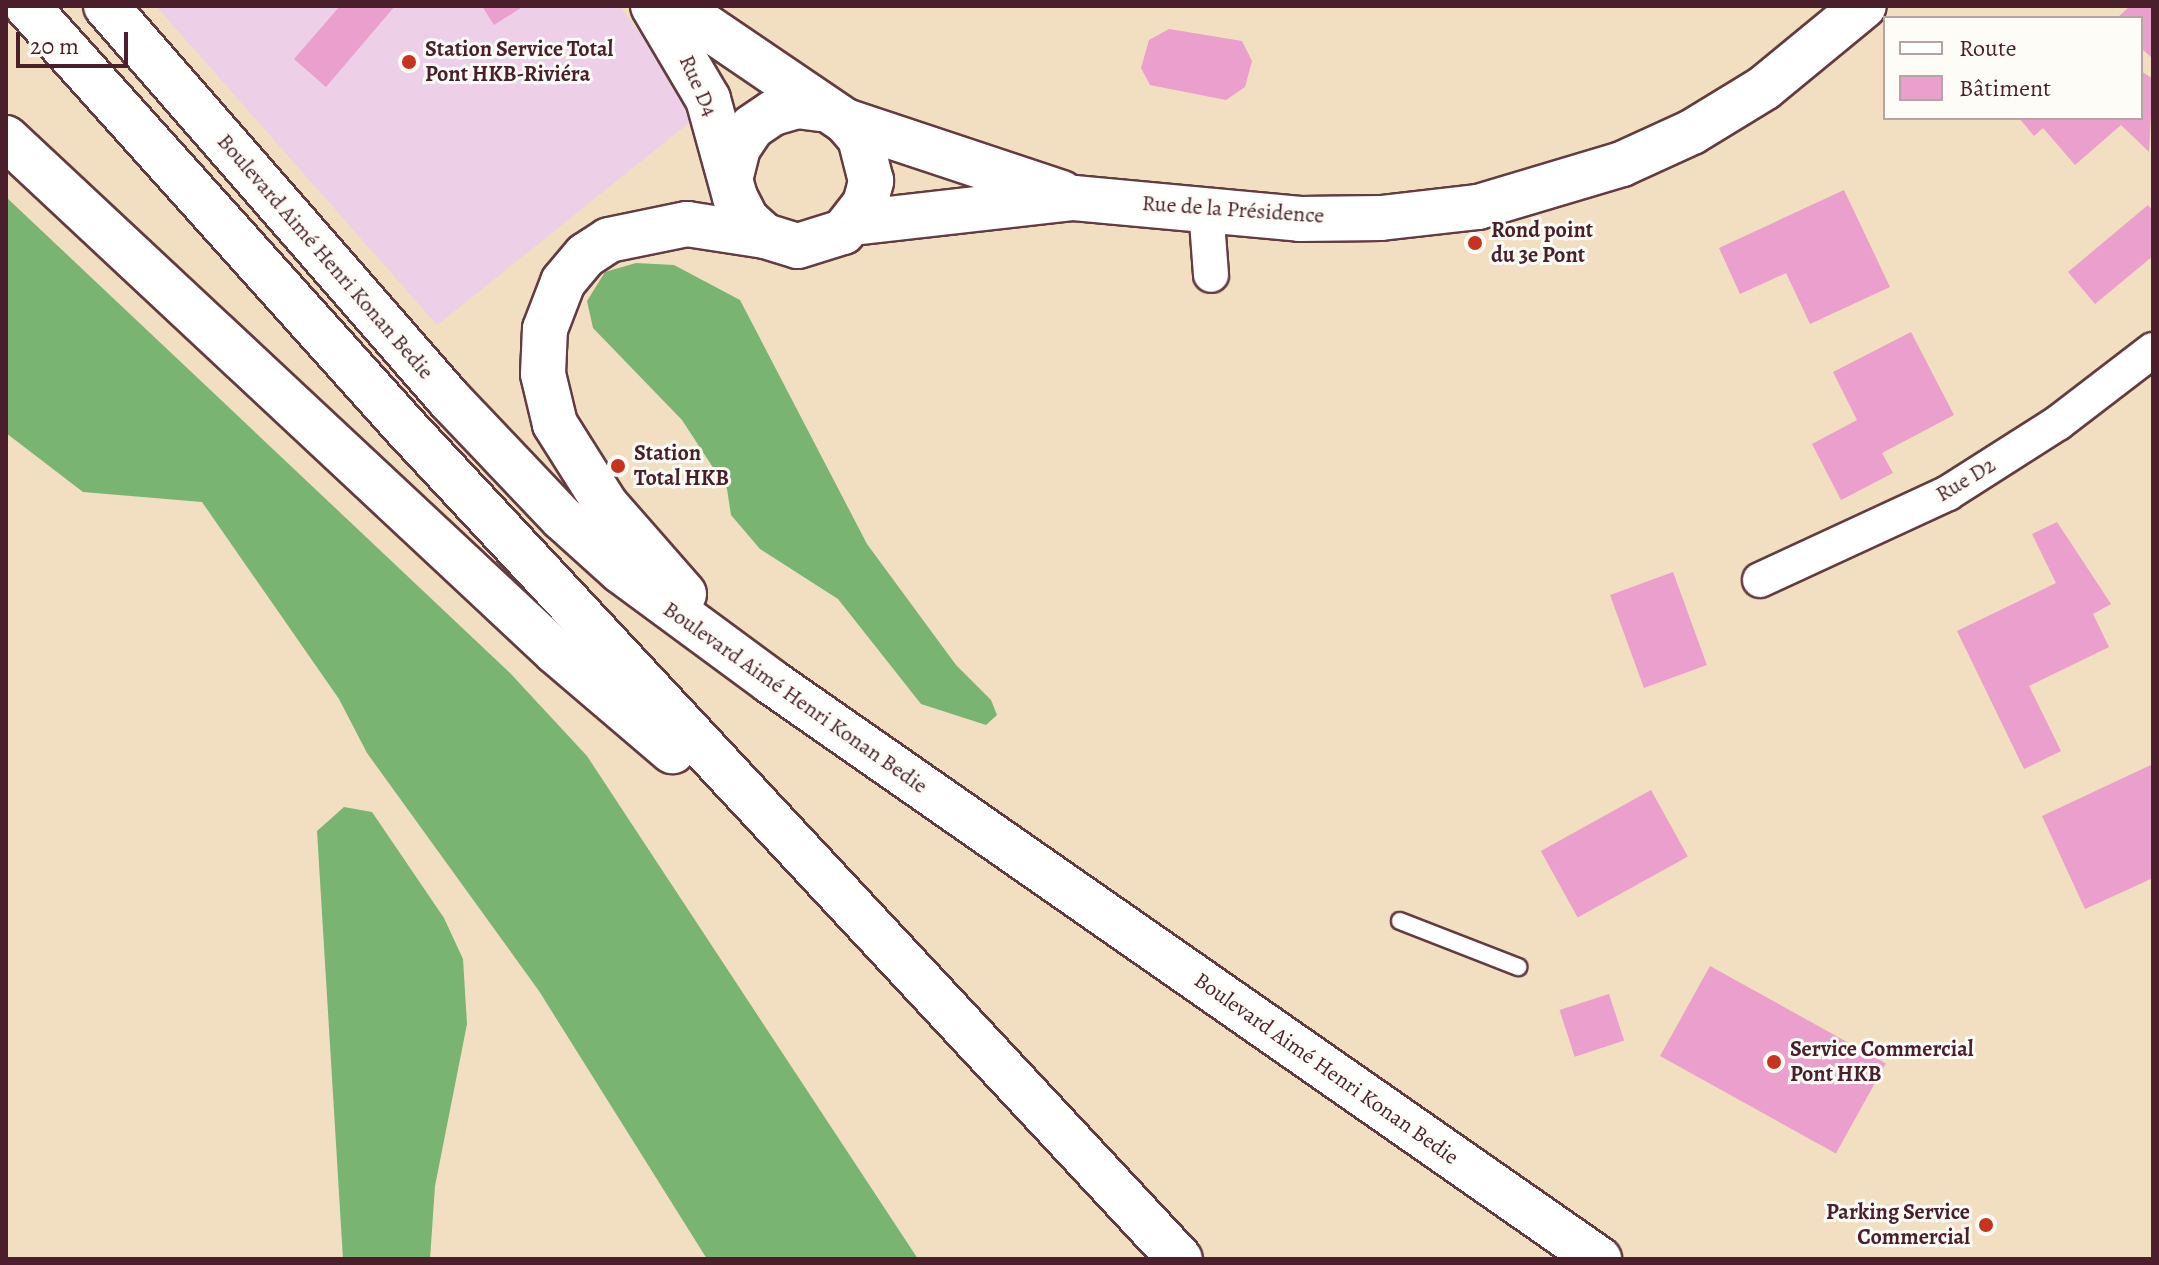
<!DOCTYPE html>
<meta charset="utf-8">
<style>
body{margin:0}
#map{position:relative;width:2159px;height:1265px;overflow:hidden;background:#f2dec0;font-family:Alegreya,serif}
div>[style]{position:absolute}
.built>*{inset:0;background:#edd0e8}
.forest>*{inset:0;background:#79b472}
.building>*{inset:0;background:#eb9fcc;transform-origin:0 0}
.roads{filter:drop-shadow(2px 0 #633c41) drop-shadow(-2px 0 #633c41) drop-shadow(0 2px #633c41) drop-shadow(0 -2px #633c41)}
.lane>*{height:16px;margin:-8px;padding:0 8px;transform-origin:8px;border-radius:8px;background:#fff}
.street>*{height:34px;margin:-17px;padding:0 17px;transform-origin:17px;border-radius:17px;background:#fff}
.secondary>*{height:44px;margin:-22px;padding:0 22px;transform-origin:22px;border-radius:22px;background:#fff}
.highway>*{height:44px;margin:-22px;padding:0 22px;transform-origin:22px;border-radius:22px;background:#fff}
.dots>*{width:22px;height:22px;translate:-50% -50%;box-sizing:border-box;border:4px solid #fdfcf7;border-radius:50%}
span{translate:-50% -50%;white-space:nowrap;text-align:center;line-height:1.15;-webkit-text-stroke:6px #fdfcf7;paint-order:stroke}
.poi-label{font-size:22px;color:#4a1f2b;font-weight:700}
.left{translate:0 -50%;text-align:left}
.right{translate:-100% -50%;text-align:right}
.street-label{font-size:22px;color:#4a1f2b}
.frame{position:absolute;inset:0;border:8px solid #4a1f2b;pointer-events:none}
.legend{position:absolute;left:1883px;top:16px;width:260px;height:104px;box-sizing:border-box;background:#fdfcf7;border:2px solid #b5a4a5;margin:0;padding:10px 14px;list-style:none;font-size:24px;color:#4a1f2b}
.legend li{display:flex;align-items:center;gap:16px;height:40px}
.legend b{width:40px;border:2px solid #b5a4a5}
.scale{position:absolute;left:16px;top:32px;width:112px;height:36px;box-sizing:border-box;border:4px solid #4a1f2b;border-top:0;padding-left:10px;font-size:24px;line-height:28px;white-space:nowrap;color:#4a1f2b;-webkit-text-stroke:6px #fdfcf7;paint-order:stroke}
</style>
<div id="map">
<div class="built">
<div style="clip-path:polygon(156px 6px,620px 6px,699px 115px,437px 325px)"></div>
</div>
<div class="forest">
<div style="clip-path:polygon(6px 197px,510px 673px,587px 756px,918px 1259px,707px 1259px,539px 991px,367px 753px,339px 699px,202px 502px,83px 492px,6px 433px)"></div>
<div style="clip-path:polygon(636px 263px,674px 265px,740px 300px,867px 544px,956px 665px,991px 700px,997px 715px,986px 725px,921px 704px,838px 599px,760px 549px,731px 515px,727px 489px,682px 420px,593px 328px,587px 301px,605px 272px)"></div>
<div style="clip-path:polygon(344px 807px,372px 812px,444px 918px,463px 959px,467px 1024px,435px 1186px,430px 1259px,343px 1259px,317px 831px)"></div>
</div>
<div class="building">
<div style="clip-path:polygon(340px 6px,395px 6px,326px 87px,294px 59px)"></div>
<div style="clip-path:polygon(482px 6px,524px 6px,494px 25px)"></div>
<div style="clip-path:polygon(2130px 6px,2153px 6px,2153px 59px,2141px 48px,2141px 18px,2117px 18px)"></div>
<div style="clip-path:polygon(1169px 29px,1242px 41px,1252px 61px,1245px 87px,1226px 100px,1150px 85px,1141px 68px,1149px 40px)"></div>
<div style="clip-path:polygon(2141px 71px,2153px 79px,2149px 152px,2121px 125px,2075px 165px,2043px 128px,2034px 136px,2019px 118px,2141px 118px)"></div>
<div style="clip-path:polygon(1844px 190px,1890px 287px,1810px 324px,1786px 273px,1740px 294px,1719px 248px)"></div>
<div style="clip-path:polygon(2148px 205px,2153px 211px,2153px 256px,2095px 304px,2068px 272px)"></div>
<div style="clip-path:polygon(1911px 332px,1954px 415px,1882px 453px,1893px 473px,1841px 500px,1812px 444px,1857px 420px,1833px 372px)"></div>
<div style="clip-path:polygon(2057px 522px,2111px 604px,2093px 614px,2109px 647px,2029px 686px,2061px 751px,2024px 769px,1957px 631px,2056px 583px,2032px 534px)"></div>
<div style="left:1673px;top:572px;width:99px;height:67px;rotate:70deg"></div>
<div style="clip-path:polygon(2153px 764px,2153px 878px,2085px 909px,2042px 816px)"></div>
<div style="left:1651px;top:790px;width:76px;height:126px;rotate:61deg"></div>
<div style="left:1710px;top:966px;width:201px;height:103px;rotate:29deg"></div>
<div style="left:1609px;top:994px;width:49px;height:52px;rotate:72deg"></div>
</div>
<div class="roads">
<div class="lane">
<div style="left:1400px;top:921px;width:127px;rotate:21.3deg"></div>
</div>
<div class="street">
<div style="left:1206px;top:208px;width:67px;rotate:85.7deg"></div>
<div style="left:1760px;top:580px;width:207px;rotate:-24.8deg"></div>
<div style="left:1948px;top:493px;width:130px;rotate:-32.5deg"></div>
<div style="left:2058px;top:423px;width:120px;rotate:-37.5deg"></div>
</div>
<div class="secondary">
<div style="left:653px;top:6px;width:108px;rotate:59.4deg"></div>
<div style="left:708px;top:99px;width:102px;rotate:74.6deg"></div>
<div style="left:735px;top:197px;width:25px;rotate:63deg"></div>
<div style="left:746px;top:219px;width:25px;rotate:42deg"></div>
<div style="left:765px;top:236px;width:34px;rotate:17deg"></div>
<div style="left:798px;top:246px;width:47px;rotate:-17.3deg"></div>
<div style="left:843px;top:232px;width:36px;rotate:-52deg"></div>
<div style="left:865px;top:204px;width:24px;rotate:-75deg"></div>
<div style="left:871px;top:181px;width:44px;rotate:-104.3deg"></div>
<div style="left:860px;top:138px;width:23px;rotate:-131deg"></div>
<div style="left:845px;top:121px;width:204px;rotate:-145.8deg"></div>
<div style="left:845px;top:121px;width:228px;rotate:18.4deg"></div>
<div style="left:732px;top:172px;width:25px;rotate:-76deg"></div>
<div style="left:738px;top:148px;width:25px;rotate:-56deg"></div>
<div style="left:752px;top:127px;width:25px;rotate:-34deg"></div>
<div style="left:773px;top:113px;width:25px;rotate:-16deg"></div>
<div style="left:797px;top:106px;width:25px;rotate:7deg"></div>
<div style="left:853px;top:223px;width:222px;rotate:-6.5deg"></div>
<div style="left:1074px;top:198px;width:227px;rotate:5.3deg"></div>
<div style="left:1300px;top:219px;width:81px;rotate:-0.7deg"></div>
<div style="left:1381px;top:218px;width:98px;rotate:-6.5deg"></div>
<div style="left:1478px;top:207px;width:150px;rotate:-16.6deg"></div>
<div style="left:1622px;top:164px;width:77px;rotate:-24.6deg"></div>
<div style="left:1692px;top:132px;width:84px;rotate:-31.4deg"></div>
<div style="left:1764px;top:88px;width:129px;rotate:-39.4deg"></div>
</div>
<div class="highway">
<div style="left:27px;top:6px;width:569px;rotate:48.07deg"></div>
<div style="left:407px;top:429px;width:1134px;rotate:47.04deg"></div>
<div style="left:106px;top:6px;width:522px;rotate:48.89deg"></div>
<div style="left:449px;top:399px;width:164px;rotate:46.5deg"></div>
<div style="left:562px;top:518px;width:79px;rotate:41.9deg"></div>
<div style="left:621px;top:571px;width:185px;rotate:36.4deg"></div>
<div style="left:770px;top:681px;width:1011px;rotate:34.89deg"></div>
<div style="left:6px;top:138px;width:753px;rotate:43.06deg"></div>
<div style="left:556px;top:652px;width:153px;rotate:40.5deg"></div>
<div style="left:684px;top:594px;width:118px;rotate:-131.2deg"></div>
<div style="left:606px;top:505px;width:96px;rotate:-122.2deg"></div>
<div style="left:555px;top:424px;width:51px;rotate:-103.5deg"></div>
<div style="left:543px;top:374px;width:45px;rotate:-87.5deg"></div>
<div style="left:545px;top:329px;width:50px;rotate:-69deg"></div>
<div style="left:563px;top:282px;width:35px;rotate:-50deg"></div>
<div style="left:586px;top:255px;width:27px;rotate:-33deg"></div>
<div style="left:609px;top:240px;width:80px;rotate:-11.6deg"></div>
<div style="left:687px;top:224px;width:79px;rotate:8.7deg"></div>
</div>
</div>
<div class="dots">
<div style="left:409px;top:62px;background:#c8321e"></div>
<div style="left:1475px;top:243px;background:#c8321e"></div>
<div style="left:618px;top:466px;background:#c8321e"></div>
<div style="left:1774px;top:1062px;background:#c8321e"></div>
<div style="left:1986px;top:1225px;background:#c8321e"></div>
</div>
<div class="poi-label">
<span class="left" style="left:425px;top:62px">Station Service Total<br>Pont HKB-Riviéra</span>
<span class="left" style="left:1491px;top:243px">Rond point<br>du 3e Pont</span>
<span class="left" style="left:634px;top:466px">Station<br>Total HKB</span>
<span class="left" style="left:1790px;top:1062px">Service Commercial<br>Pont HKB</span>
<span class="right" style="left:1970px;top:1225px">Parking Service<br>Commercial</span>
</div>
<div class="street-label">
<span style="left:698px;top:86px;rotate:66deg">Rue D4</span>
<span style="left:1233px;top:210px;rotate:4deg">Rue de la Présidence</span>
<span style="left:325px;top:257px;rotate:49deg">Boulevard Aimé Henri Konan Bedie</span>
<span style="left:1966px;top:480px;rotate:-31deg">Rue D2</span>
<span style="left:795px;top:698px;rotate:35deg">Boulevard Aimé Henri Konan Bedie</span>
<span style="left:1326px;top:1069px;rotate:35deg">Boulevard Aimé Henri Konan Bedie</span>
</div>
<div class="frame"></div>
<ul class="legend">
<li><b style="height:10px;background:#fff"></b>Route</li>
<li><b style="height:22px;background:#eb9fcc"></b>Bâtiment</li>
</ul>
<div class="scale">20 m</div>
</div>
